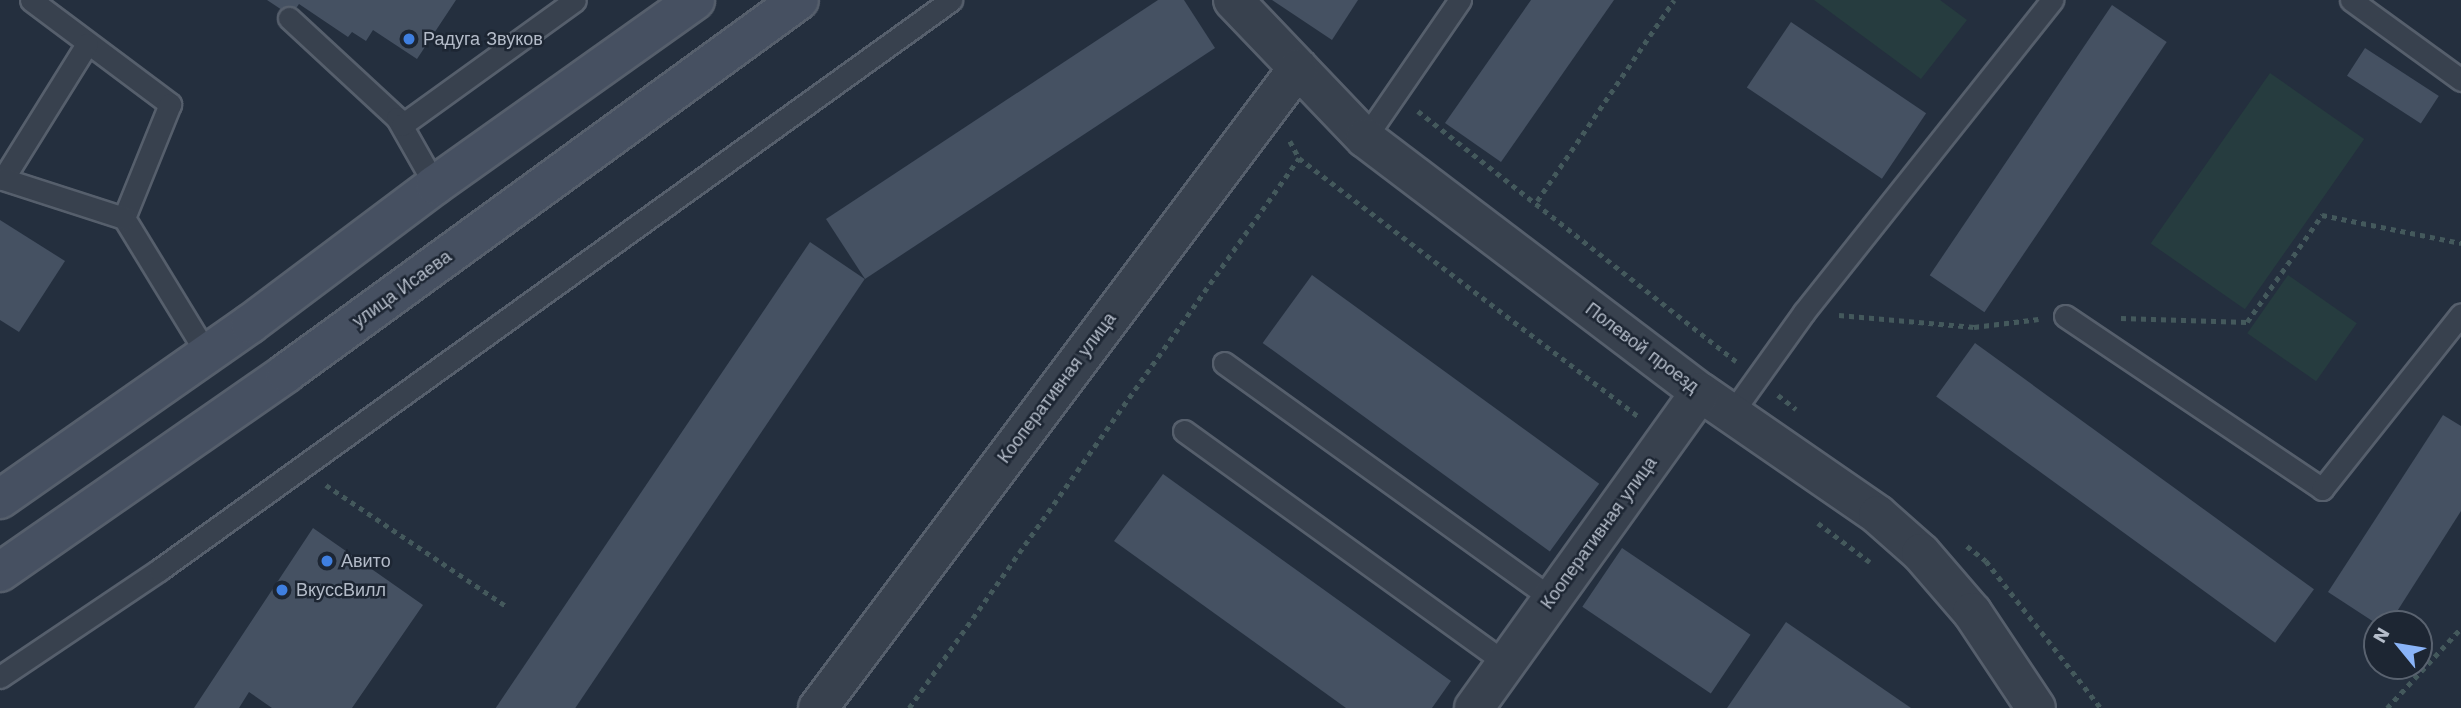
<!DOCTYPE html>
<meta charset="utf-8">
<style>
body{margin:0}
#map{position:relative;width:2461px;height:708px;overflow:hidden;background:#242f3e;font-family:"Work Sans",sans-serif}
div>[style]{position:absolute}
.green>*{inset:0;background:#263c3f;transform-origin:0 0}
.building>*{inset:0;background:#455162;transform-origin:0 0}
.path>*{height:4.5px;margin-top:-2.25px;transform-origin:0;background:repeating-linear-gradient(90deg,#44595c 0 5px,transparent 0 10px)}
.roads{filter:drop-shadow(2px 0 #565f6c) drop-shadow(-2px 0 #565f6c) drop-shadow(0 2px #565f6c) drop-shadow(0 -2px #565f6c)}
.service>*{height:21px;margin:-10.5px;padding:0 10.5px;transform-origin:10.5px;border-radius:10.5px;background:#38414e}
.minor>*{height:38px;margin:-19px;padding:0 19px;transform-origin:19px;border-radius:19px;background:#38414e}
.secondary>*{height:38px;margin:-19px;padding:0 19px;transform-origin:19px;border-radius:19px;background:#465061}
.dots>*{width:19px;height:19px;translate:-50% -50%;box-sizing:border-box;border:4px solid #1d2633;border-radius:50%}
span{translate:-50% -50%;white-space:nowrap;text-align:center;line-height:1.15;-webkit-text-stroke:5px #1d2633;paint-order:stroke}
.poi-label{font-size:18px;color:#b4bcc9}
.left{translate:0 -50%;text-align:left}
.street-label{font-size:18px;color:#b4bcc9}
.north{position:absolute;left:2363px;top:610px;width:70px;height:70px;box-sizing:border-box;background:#1d2633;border:2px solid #59626f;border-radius:50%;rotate:300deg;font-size:19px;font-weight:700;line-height:28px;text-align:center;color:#b4bcc9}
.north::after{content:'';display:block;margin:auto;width:24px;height:32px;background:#8ab4f8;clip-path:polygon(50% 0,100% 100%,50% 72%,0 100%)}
</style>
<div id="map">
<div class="green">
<div style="clip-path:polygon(1814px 0,1940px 0,1967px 20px,1921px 79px)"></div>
<div style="left:2270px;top:73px;width:115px;height:208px;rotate:35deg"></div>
<div style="left:2288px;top:275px;width:84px;height:71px;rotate:35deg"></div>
</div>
<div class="building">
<div style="clip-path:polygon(267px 0,456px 0,417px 59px,373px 30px,366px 41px,352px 32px,348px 37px,299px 4px,291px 16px)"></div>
<div style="clip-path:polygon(1158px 0,1184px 0,1215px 48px,865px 279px,826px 219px)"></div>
<div style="clip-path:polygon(1272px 0,1358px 0,1332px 40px)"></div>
<div style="clip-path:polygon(1531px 0,1614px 0,1501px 162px,1445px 123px)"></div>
<div style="left:2112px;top:5px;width:66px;height:326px;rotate:34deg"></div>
<div style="left:1791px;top:22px;width:163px;height:79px;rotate:34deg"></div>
<div style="left:2365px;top:48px;width:88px;height:33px;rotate:33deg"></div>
<div style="clip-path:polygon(0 220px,65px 261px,19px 332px,0 320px)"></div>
<div style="left:810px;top:242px;width:66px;height:562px;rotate:34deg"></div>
<div style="left:1312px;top:275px;width:355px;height:84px;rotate:36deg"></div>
<div style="left:1975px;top:343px;width:419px;height:66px;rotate:36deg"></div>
<div style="clip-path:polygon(2443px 415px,2461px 426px,2461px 511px,2389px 624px,2377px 624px,2328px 592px)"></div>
<div style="clip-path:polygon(1163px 474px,1451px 681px,1432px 708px,1346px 708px,1114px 541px)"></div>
<div style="clip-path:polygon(313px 528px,423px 605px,352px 708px,272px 708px,249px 692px,239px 708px,194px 708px)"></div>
<div style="left:1622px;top:548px;width:155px;height:71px;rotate:34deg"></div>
<div style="clip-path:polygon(1786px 622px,1911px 708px,1727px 708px)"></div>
</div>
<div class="path">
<div style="left:1418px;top:111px;width:405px;rotate:38.2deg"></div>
<div style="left:1290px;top:141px;width:19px;rotate:62deg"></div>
<div style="left:1299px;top:158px;width:426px;rotate:37.3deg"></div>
<div style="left:1537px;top:201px;width:243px;rotate:-55.7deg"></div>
<div style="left:1839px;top:315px;width:136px;rotate:5.1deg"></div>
<div style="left:1974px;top:327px;width:65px;rotate:-7deg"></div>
<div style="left:2121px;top:318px;width:126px;rotate:1.8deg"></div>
<div style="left:2247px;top:322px;width:131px;rotate:-55deg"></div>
<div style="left:2322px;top:215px;width:142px;rotate:11.4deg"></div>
<div style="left:1778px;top:395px;width:23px;rotate:38deg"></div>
<div style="left:326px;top:485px;width:217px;rotate:33.9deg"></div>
<div style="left:1818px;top:523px;width:65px;rotate:36.9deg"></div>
<div style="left:1967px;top:546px;width:24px;rotate:38deg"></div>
<div style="left:1986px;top:561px;width:187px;rotate:52deg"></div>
<div style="left:909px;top:708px;width:674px;rotate:-54.66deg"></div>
<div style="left:2387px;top:708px;width:109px;rotate:-47.2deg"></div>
</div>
<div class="roads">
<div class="service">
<div style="left:31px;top:0;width:174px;rotate:36.8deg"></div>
<div style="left:170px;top:104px;width:123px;rotate:112deg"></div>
<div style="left:124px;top:218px;width:159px;rotate:58.6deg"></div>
<div style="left:2351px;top:0;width:136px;rotate:36deg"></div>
<div style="left:289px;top:18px;width:147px;rotate:42.8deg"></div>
<div style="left:397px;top:118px;width:77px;rotate:60.4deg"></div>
<div style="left:87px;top:44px;width:159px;rotate:121.9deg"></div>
<div style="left:3px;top:179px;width:127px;rotate:17.9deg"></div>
<div style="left:402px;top:125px;width:213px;rotate:-35.8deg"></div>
<div style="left:1365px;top:138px;width:168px;rotate:-55.5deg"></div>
<div style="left:2065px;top:316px;width:310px;rotate:33.9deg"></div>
<div style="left:2322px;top:489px;width:223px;rotate:-51.5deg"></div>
<div style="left:1224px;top:363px;width:404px;rotate:35.7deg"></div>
<div style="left:1731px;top:414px;width:125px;rotate:-54.4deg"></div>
<div style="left:1804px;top:312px;width:399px;rotate:-51.5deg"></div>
<div style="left:1184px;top:431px;width:397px;rotate:35.8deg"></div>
<div style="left:0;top:677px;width:192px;rotate:-33.9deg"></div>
<div style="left:159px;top:570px;width:976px;rotate:-35.74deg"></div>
</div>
<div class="minor">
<div style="left:1233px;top:0;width:191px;rotate:46.3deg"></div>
<div style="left:1365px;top:138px;width:420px;rotate:37.2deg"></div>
<div style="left:1700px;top:392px;width:216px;rotate:34.6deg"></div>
<div style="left:1878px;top:515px;width:57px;rotate:41.5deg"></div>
<div style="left:1921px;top:553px;width:78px;rotate:49.2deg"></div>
<div style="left:1972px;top:612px;width:115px;rotate:56.3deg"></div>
<div style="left:818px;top:708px;width:800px;rotate:-53.13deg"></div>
<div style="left:1474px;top:708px;width:388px;rotate:-54.4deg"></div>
</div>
<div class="secondary">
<div style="left:0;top:499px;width:305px;rotate:-35deg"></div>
<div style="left:250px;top:324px;width:231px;rotate:-36.9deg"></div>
<div style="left:435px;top:185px;width:319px;rotate:-35.4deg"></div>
<div style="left:0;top:572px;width:348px;rotate:-34.8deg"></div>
<div style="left:286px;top:373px;width:634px;rotate:-36.02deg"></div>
</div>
</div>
<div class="dots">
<div style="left:409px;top:39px;background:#3f7fe0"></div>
<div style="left:327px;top:561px;background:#3f7fe0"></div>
<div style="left:282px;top:590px;background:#3f7fe0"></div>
</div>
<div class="poi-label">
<span class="left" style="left:423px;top:39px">Радуга Звуков</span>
<span class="left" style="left:341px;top:561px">Авито</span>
<span class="left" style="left:296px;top:590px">ВкуссВилл</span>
</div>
<div class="street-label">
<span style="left:402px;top:289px;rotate:-36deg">улица Исаева</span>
<span style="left:1642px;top:348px;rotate:37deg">Полевой проезд</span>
<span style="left:1057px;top:388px;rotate:-53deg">Кооперативная улица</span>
<span style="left:1599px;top:533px;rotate:-54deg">Кооперативная улица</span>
</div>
<div class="north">N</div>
</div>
